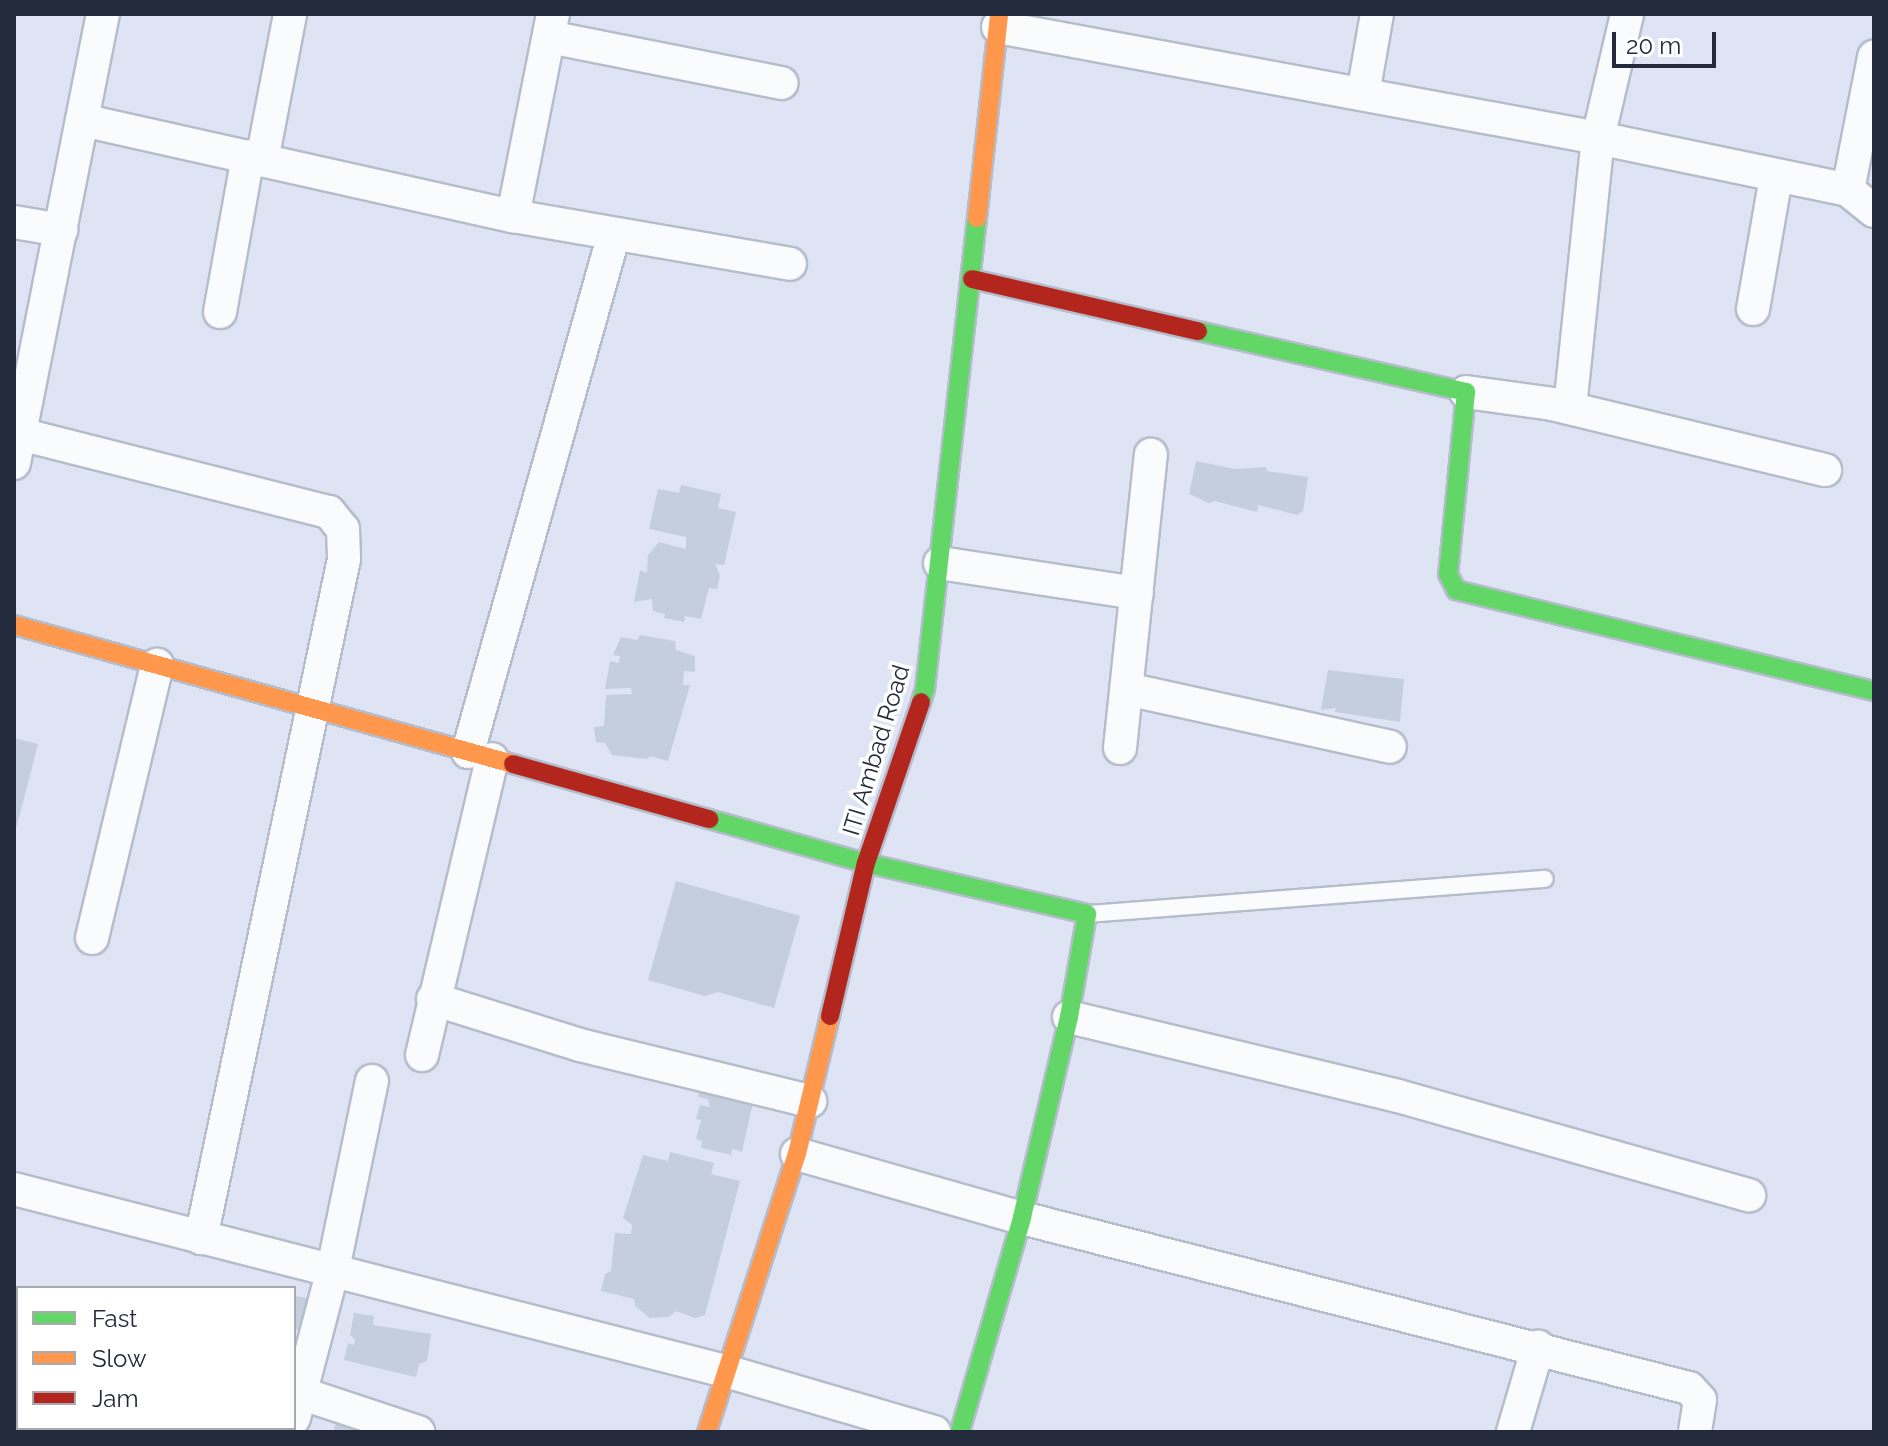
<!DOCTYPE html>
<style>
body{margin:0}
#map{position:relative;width:1888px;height:1446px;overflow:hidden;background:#dee4f3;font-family:Raleway,sans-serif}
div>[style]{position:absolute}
.building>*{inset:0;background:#c5cedd}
.roads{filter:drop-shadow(2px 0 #b5bccb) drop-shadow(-2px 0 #b5bccb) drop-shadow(0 2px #b5bccb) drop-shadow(0 -2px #b5bccb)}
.lane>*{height:16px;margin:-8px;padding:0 8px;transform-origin:8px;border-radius:8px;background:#fafbfd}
.street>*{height:32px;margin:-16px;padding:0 16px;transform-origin:16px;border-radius:16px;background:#fafbfd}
.fast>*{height:18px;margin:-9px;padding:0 9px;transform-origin:9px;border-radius:9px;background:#63d668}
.slow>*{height:18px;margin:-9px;padding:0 9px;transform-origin:9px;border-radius:9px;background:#ff974d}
.jam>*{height:18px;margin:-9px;padding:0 9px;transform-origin:9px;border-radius:9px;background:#b3261e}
span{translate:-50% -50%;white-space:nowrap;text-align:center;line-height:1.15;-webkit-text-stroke:7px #fff;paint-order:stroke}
.street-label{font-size:24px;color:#232a3b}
.frame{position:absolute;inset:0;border:16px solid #232a3b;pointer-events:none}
.legend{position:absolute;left:16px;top:1286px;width:280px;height:144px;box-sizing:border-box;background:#fff;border:2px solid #a7aab1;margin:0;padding:10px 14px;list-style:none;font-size:24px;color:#232a3b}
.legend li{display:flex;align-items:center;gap:16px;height:40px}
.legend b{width:40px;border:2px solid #a7aab1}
.scale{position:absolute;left:1612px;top:32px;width:104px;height:36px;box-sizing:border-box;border:4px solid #232a3b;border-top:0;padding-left:10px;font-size:24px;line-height:28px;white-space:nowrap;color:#232a3b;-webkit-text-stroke:6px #fff;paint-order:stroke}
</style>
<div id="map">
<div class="building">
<div style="clip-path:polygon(1196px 461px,1235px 469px,1266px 467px,1267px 471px,1308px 477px,1303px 511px,1297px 515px,1258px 505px,1257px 512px,1215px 501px,1209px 503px,1189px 494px)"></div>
<div style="clip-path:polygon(681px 485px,721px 494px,718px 508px,736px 512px,724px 565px,715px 564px,720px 575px,717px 589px,709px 588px,701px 619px,685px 616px,684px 622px,664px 618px,665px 614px,653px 611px,652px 599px,634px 602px,640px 570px,647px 573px,648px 555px,659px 542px,686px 549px,686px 537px,649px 529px,658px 489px,679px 493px)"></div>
<div style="clip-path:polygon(640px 635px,675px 641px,676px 650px,695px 656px,695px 672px,684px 671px,683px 685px,690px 685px,668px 761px,650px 756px,647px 759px,612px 755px,605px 743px,596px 742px,594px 727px,604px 726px,606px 695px,632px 694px,631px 688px,605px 689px,610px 661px,619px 663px,620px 656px,613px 655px,621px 637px,637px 640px)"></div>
<div style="clip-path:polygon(1328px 670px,1404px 679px,1400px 722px,1335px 712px,1336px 708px,1321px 710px)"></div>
<div style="clip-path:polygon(14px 738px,38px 744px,15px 833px,14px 833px)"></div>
<div style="clip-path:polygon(676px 881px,800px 916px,774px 1008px,718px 992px,705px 996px,648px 980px)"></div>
<div style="clip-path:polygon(700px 1090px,753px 1102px,742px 1152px,732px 1149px,731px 1155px,701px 1148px,702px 1141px,696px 1139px,701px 1120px,696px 1119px,700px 1105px,710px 1107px,708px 1099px,698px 1097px)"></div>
<div style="clip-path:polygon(670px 1152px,714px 1163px,711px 1174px,740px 1181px,705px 1315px,695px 1318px,676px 1311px,669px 1317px,650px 1318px,635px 1306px,634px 1299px,601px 1291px,605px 1274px,611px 1271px,615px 1233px,631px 1234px,632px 1225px,623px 1218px,643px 1155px,668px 1161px)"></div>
<div style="clip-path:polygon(294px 1296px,307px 1298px,300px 1329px,294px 1330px)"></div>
<div style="clip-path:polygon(354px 1313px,374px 1316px,373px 1325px,431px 1334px,427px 1361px,419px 1364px,416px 1377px,344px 1360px,348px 1343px,354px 1345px,355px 1339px,350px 1335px)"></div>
<div style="clip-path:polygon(337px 1420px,372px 1432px,333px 1432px)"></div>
</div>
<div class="roads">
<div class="lane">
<div style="left:1088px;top:914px;width:458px;rotate:-4.4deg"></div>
</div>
<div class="street">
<div style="left:998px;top:27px;width:610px;rotate:10.48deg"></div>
<div style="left:1598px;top:138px;width:255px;rotate:11.7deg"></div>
<div style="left:1848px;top:190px;width:33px;rotate:39deg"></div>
<div style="left:549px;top:37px;width:237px;rotate:11.2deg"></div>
<div style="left:1363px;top:94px;width:81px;rotate:-80.1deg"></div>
<div style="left:82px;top:120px;width:442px;rotate:12.6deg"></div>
<div style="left:513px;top:216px;width:281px;rotate:9.8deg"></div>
<div style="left:262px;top:160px;width:149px;rotate:-79.1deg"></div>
<div style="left:1848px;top:190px;width:136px;rotate:-78.9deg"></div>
<div style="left:513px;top:216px;width:206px;rotate:-78.8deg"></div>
<div style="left:14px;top:222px;width:48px;rotate:9.7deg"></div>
<div style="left:1753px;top:309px;width:134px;rotate:-80.1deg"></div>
<div style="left:220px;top:312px;width:158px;rotate:-79.8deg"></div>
<div style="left:1466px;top:392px;width:87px;rotate:7.9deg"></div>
<div style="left:1552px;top:404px;width:281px;rotate:13.6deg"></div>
<div style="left:1570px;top:408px;width:271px;rotate:-84.1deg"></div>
<div style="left:1598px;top:138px;width:127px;rotate:-76.8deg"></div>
<div style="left:20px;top:434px;width:319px;rotate:14.2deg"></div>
<div style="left:329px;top:512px;width:22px;rotate:51deg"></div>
<div style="left:343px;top:529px;width:30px;rotate:88deg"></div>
<div style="left:344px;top:559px;width:694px;rotate:101.89deg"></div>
<div style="left:14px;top:463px;width:458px;rotate:-78.8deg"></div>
<div style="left:940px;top:563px;width:199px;rotate:8.7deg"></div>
<div style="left:1127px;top:689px;width:269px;rotate:12.4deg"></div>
<div style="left:1120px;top:748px;width:295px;rotate:-84deg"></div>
<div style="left:468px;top:752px;width:538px;rotate:-74.26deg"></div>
<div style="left:92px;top:938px;width:281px;rotate:-76.6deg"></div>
<div style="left:433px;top:999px;width:154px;rotate:17.4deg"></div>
<div style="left:580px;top:1045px;width:237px;rotate:13.7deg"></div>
<div style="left:1069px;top:1017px;width:338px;rotate:13.5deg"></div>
<div style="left:1398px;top:1096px;width:365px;rotate:15.8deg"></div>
<div style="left:422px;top:1055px;width:304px;rotate:-76.7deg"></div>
<div style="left:797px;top:1154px;width:234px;rotate:15.9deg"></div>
<div style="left:1022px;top:1218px;width:688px;rotate:14.3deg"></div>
<div style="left:1689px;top:1388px;width:16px;rotate:47deg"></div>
<div style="left:1700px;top:1400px;width:32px;rotate:99deg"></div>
<div style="left:14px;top:1189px;width:738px;rotate:14.36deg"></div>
<div style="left:729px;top:1372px;width:214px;rotate:16.3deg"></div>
<div style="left:14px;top:1305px;width:4px;rotate:14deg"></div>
<div style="left:294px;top:1391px;width:131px;rotate:18.3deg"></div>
<div style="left:294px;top:1418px;width:154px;rotate:-75.3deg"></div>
<div style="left:333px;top:1269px;width:192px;rotate:-78.3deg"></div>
<div style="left:65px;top:1432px;width:4px;rotate:-76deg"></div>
<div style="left:1513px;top:1432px;width:89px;rotate:-73.6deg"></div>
</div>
<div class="fast">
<div style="left:1198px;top:331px;width:275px;rotate:12.8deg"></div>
<div style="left:1466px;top:392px;width:183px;rotate:95.6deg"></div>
<div style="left:1448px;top:574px;width:18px;rotate:63deg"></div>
<div style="left:1456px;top:590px;width:430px;rotate:13.6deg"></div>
<div style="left:921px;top:702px;width:14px;rotate:-73deg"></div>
<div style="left:925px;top:689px;width:474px;rotate:-83.7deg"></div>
<div style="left:709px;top:819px;width:163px;rotate:15.7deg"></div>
<div style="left:866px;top:863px;width:227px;rotate:13deg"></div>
<div style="left:1087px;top:914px;width:105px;rotate:99.9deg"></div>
<div style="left:1069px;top:1017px;width:206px;rotate:103.2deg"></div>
<div style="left:1022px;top:1218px;width:223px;rotate:106.2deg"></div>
</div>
<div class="slow">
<div style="left:977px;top:218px;width:205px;rotate:-83.8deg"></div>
<div style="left:14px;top:625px;width:518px;rotate:15.57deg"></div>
<div style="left:707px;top:1432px;width:292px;rotate:-72.1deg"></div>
<div style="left:797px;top:1154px;width:142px;rotate:-76.6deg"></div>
</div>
<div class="jam">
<div style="left:972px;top:279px;width:232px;rotate:13deg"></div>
<div style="left:513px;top:764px;width:204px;rotate:15.7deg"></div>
<div style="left:830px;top:1016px;width:157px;rotate:-76.8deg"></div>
<div style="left:866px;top:863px;width:170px;rotate:-71.1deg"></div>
</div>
</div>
<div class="street-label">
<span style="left:876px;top:750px;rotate:-73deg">ITI Ambad Road</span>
</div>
<div class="frame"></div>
<ul class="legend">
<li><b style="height:10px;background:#63d668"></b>Fast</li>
<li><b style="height:10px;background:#ff974d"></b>Slow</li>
<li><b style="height:10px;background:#b3261e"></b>Jam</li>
</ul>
<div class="scale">20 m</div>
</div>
